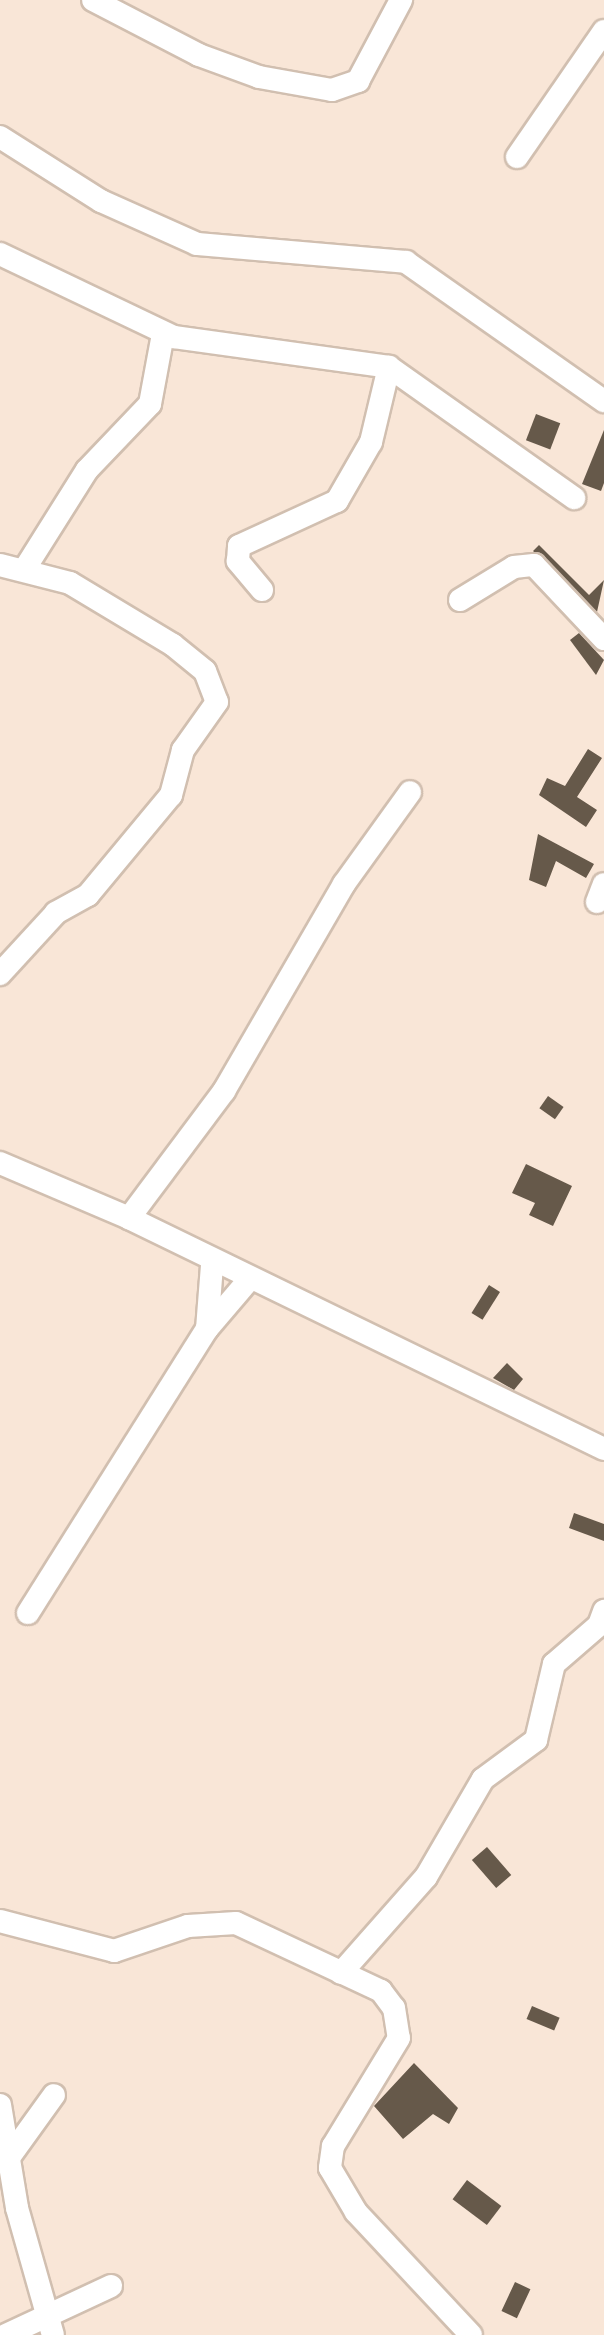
<!DOCTYPE html>
<style>
body{margin:0}
#map{position:relative;width:604px;height:2335px;overflow:hidden;background:#f9e6d7;font-family:Jost,sans-serif}
div>[style]{position:absolute}
.building>*{inset:0;background:#66594a;transform-origin:0 0}
.roads{filter:drop-shadow(2px 0 #d1bfb0) drop-shadow(-2px 0 #d1bfb0) drop-shadow(0 2px #d1bfb0) drop-shadow(0 -2px #d1bfb0)}
.minor>*{height:22px;margin:-11px;padding:0 11px;transform-origin:11px;border-radius:11px;background:#fff}
span{translate:-50% -50%;white-space:nowrap;text-align:center;line-height:1.15;-webkit-text-stroke:8px #f9e6d7;paint-order:stroke}
</style>
<div id="map">
<div class="building">
<div style="left:536px;top:414px;width:26px;height:28px;rotate:21deg"></div>
<div style="clip-path:polygon(604px 430px,604px 483px,601px 491px,582px 484px)"></div>
<div style="clip-path:polygon(539px 545px,589px 595px,604px 580px,597px 612px,533px 551px)"></div>
<div style="clip-path:polygon(579px 633px,604px 660px,596px 675px,570px 640px)"></div>
<div style="clip-path:polygon(588px 749px,602px 758px,577px 797px,597px 810px,586px 827px,539px 795px,547px 778px,565px 786px)"></div>
<div style="clip-path:polygon(538px 834px,594px 864px,586px 878px,556px 861px,546px 887px,529px 880px)"></div>
<div style="left:548px;top:1096px;width:19px;height:15px;rotate:35deg"></div>
<div style="clip-path:polygon(526px 1164px,572px 1186px,553px 1226px,529px 1215px,535px 1203px,512px 1193px)"></div>
<div style="left:489px;top:1285px;width:13px;height:33px;rotate:32deg"></div>
<div style="clip-path:polygon(507px 1363px,523px 1379px,514px 1390px,493px 1378px)"></div>
<div style="clip-path:polygon(574px 1513px,604px 1524px,604px 1541px,569px 1528px)"></div>
<div style="left:487px;top:1847px;width:37px;height:20px;rotate:49deg"></div>
<div style="left:532px;top:2006px;width:30px;height:14px;rotate:23deg"></div>
<div style="clip-path:polygon(414px 2063px,458px 2108px,449px 2124px,433px 2114px,403px 2139px,374px 2106px)"></div>
<div style="left:467px;top:2180px;width:43px;height:24px;rotate:37deg"></div>
<div style="left:515px;top:2282px;width:17px;height:32px;rotate:25deg"></div>
</div>
<div class="roads">
<div class="minor">
<div style="left:93px;top:0;width:119px;rotate:27.4deg"></div>
<div style="left:199px;top:55px;width:64px;rotate:20.1deg"></div>
<div style="left:259px;top:77px;width:74px;rotate:10.1deg"></div>
<div style="left:332px;top:90px;width:28px;rotate:-19deg"></div>
<div style="left:358px;top:81px;width:92px;rotate:-62deg"></div>
<div style="left:0;top:137px;width:120px;rotate:32.4deg"></div>
<div style="left:101px;top:201px;width:105px;rotate:24.1deg"></div>
<div style="left:197px;top:244px;width:210px;rotate:4.9deg"></div>
<div style="left:406px;top:262px;width:242px;rotate:35.1deg"></div>
<div style="left:517px;top:157px;width:153px;rotate:-55.4deg"></div>
<div style="left:0;top:254px;width:193px;rotate:25.5deg"></div>
<div style="left:174px;top:337px;width:217px;rotate:7.9deg"></div>
<div style="left:389px;top:367px;width:227px;rotate:35.3deg"></div>
<div style="left:0;top:565px;width:72px;rotate:14.4deg"></div>
<div style="left:70px;top:583px;width:120px;rotate:31deg"></div>
<div style="left:173px;top:645px;width:41px;rotate:39.1deg"></div>
<div style="left:205px;top:671px;width:33px;rotate:69deg"></div>
<div style="left:217px;top:702px;width:59px;rotate:125.3deg"></div>
<div style="left:183px;top:750px;width:47px;rotate:104.9deg"></div>
<div style="left:171px;top:795px;width:130px;rotate:129.7deg"></div>
<div style="left:88px;top:895px;width:37px;rotate:151deg"></div>
<div style="left:56px;top:913px;width:83px;rotate:132.6deg"></div>
<div style="left:24px;top:570px;width:118px;rotate:-57.8deg"></div>
<div style="left:87px;top:470px;width:91px;rotate:-46.3deg"></div>
<div style="left:150px;top:404px;width:71px;rotate:-79.5deg"></div>
<div style="left:262px;top:590px;width:38px;rotate:-130deg"></div>
<div style="left:238px;top:561px;width:15px;rotate:-86deg"></div>
<div style="left:239px;top:546px;width:108px;rotate:-24.7deg"></div>
<div style="left:337px;top:501px;width:68px;rotate:-60deg"></div>
<div style="left:371px;top:442px;width:77px;rotate:-76.5deg"></div>
<div style="left:460px;top:600px;width:63px;rotate:-31.4deg"></div>
<div style="left:514px;top:567px;width:20px;rotate:-6deg"></div>
<div style="left:534px;top:565px;width:102px;rotate:46.6deg"></div>
<div style="left:597px;top:902px;width:19px;rotate:-69deg"></div>
<div style="left:0;top:1163px;width:140px;rotate:23.1deg"></div>
<div style="left:129px;top:1218px;width:528px;rotate:25.93deg"></div>
<div style="left:129px;top:1218px;width:159px;rotate:-53.2deg"></div>
<div style="left:224px;top:1091px;width:239px;rotate:-59.9deg"></div>
<div style="left:344px;top:884px;width:113px;rotate:-54.3deg"></div>
<div style="left:207px;top:1329px;width:64px;rotate:-85.5deg"></div>
<div style="left:28px;top:1613px;width:336px;rotate:-57.8deg"></div>
<div style="left:207px;top:1329px;width:63px;rotate:-49.5deg"></div>
<div style="left:0;top:1921px;width:118px;rotate:14.7deg"></div>
<div style="left:114px;top:1951px;width:78px;rotate:-18.7deg"></div>
<div style="left:188px;top:1926px;width:48px;rotate:-3.6deg"></div>
<div style="left:236px;top:1923px;width:160px;rotate:25.1deg"></div>
<div style="left:381px;top:1991px;width:21px;rotate:53deg"></div>
<div style="left:394px;top:2008px;width:30px;rotate:81deg"></div>
<div style="left:399px;top:2038px;width:127px;rotate:121.4deg"></div>
<div style="left:333px;top:2146px;width:22px;rotate:98deg"></div>
<div style="left:330px;top:2168px;width:51px;rotate:59.4deg"></div>
<div style="left:356px;top:2212px;width:168px;rotate:46.9deg"></div>
<div style="left:341px;top:1973px;width:128px;rotate:-48.5deg"></div>
<div style="left:426px;top:1877px;width:113px;rotate:-59.8deg"></div>
<div style="left:483px;top:1779px;width:66px;rotate:-36.3deg"></div>
<div style="left:536px;top:1740px;width:78px;rotate:-76.7deg"></div>
<div style="left:554px;top:1664px;width:60px;rotate:-40.9deg"></div>
<div style="left:599px;top:1625px;width:15px;rotate:-70deg"></div>
<div style="left:0;top:2105px;width:104px;rotate:80.6deg"></div>
<div style="left:17px;top:2208px;width:132px;rotate:74.2deg"></div>
<div style="left:10px;top:2156px;width:75px;rotate:-54.2deg"></div>
<div style="left:6px;top:2335px;width:116px;rotate:-25deg"></div>
</div>
</div>
</div>
